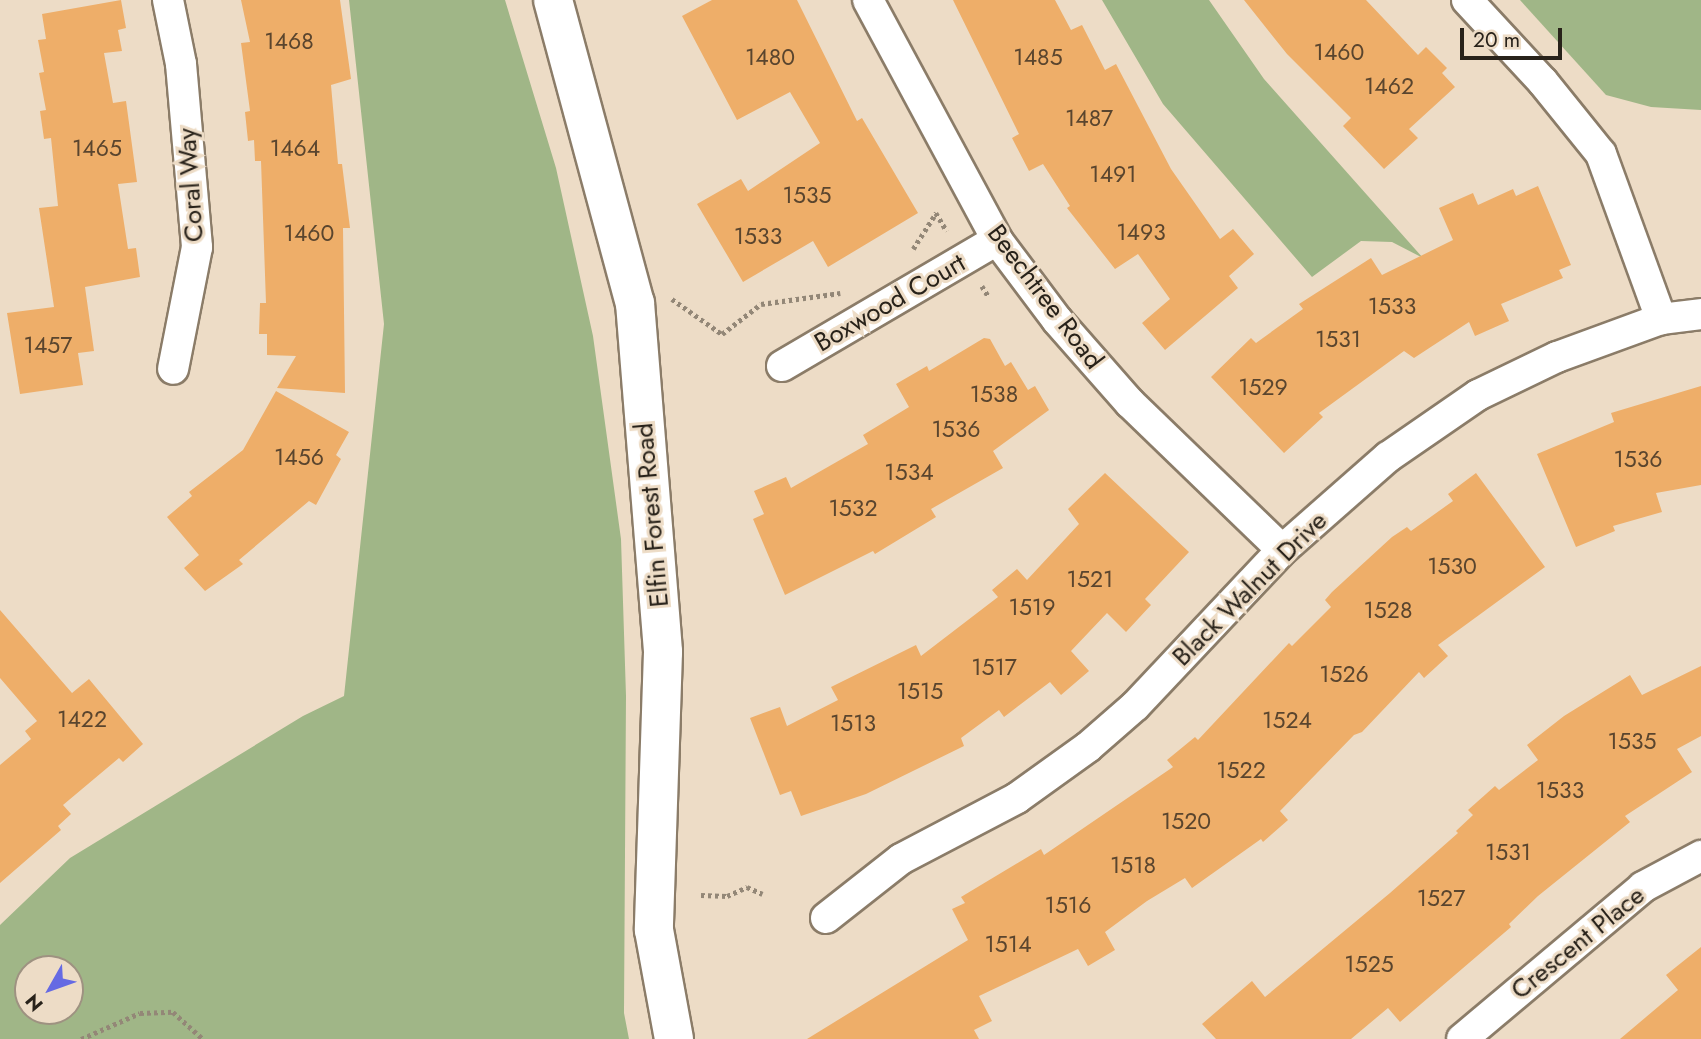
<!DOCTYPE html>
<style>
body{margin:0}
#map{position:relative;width:1701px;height:1039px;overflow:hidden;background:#eddcc6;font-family:Jost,sans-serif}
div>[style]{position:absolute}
.green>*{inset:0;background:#a0b687}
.building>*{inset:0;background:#eeae69}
.path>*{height:4.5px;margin-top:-2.25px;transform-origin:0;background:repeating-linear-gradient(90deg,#938777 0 3.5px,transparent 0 7px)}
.roads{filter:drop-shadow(2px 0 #8b7c68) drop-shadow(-2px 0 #8b7c68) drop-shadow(0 2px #8b7c68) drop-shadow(0 -2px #8b7c68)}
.street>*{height:30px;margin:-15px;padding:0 15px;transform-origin:15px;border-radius:15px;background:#fff}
.secondary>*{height:38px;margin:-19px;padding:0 19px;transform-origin:19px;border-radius:19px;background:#fff}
span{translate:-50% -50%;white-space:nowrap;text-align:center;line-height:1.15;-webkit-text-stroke:6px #eddcc6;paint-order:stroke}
.number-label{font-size:23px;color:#5a452e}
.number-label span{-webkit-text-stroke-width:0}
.street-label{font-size:26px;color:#28221a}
.north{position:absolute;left:14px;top:955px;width:70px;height:70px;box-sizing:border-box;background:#eddcc6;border:2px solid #9e9281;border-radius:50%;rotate:230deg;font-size:19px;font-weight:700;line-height:28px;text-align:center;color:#28221a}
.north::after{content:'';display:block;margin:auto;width:24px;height:32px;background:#656ae3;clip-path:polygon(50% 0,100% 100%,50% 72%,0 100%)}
.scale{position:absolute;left:1460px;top:28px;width:102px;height:32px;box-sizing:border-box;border:4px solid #28221a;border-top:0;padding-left:9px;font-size:21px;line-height:24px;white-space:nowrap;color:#28221a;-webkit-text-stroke:5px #eddcc6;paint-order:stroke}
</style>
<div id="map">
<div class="green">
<div style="clip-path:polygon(evenodd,349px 0,505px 0,556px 168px,593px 336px,621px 539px,626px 696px,624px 1013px,629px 1039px,0 1039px,0 925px,70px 858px,303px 716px,344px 696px,384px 324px,349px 0,28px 969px,70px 969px,70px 1011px,28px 1011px,28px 969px)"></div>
<div style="clip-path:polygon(1102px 0,1209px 0,1264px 79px,1423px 258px,1392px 242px,1361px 241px,1312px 277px,1163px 104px)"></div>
<div style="clip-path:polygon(1520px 0,1701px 0,1701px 110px,1651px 107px,1606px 95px)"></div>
</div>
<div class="building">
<div style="clip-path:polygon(121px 0,126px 28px,118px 30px,122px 51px,104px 53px,113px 103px,126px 101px,137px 182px,118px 184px,128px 249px,136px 248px,140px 277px,85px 287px,94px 351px,78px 353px,83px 385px,20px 394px,7px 313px,54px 307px,39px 208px,58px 206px,51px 138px,44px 139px,40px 111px,46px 110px,39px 73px,44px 72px,38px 40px,46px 39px,42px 14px)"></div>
<div style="clip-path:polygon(241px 0,340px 0,351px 79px,331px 85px,338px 164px,342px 164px,350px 228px,343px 228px,345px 393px,277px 388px,296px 356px,267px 355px,267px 334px,259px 334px,260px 303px,266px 303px,261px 161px,255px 161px,254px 140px,248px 141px,245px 112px,250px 111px,241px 43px,250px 42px)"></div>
<div style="clip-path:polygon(712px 0,797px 0,857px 121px,862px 118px,918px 213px,828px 267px,813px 241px,743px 282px,697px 204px,741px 179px,748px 191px,820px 143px,790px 92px,737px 120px,682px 16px)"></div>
<div style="clip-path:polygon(953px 0,1055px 0,1071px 30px,1082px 25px,1105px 70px,1116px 64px,1171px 169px,1220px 239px,1233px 229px,1254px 254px,1229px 276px,1238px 288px,1165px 350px,1142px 323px,1170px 299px,1138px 254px,1115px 269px,1067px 208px,1070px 206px,1043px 164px,1029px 171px,1012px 138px,1019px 134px)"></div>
<div style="clip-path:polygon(1244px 0,1366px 0,1418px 55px,1426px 47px,1447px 68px,1442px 73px,1455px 87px,1409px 129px,1418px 138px,1384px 169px,1343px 126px,1351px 118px,1287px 54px)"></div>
<div style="clip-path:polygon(1538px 186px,1571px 265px,1559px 270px,1563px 278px,1501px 304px,1509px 321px,1475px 336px,1469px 322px,1414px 358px,1404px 351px,1319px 413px,1323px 417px,1284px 453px,1211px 377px,1251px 338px,1256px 343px,1303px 309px,1299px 304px,1371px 258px,1382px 275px,1453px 240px,1439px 208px,1473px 193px,1478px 205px,1513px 189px,1516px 196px)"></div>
<div style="clip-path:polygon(984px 338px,990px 339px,1005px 366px,1011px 362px,1028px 390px,1035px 386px,1049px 410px,993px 451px,1003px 468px,931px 509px,936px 517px,875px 554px,873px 551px,785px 595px,753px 519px,764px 514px,754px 491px,786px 477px,791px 488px,868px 444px,863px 435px,909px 407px,896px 384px,927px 366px,929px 371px)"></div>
<div style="clip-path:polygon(1701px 386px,1701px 485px,1656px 493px,1662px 512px,1613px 526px,1615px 531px,1576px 547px,1537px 454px,1614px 422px,1611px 413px)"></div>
<div style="clip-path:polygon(276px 391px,349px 432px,336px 455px,341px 459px,316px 505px,309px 501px,239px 560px,243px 564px,205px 591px,184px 568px,199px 555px,167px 517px,192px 496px,189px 492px,243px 450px)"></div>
<div style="clip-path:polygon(1105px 473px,1189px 552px,1145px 599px,1151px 605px,1126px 632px,1107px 613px,1071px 651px,1089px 671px,1061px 695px,1050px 682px,1004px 717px,999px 710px,961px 738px,964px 746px,866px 794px,801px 816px,791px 791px,780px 795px,750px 718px,780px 707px,787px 726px,838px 700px,831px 687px,916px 645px,921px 656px,998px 597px,992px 590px,1017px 569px,1027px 580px,1079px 524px,1068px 509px)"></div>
<div style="clip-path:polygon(1476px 473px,1545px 567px,1438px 645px,1448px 656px,1424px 678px,1419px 672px,1362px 732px,1354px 735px,1280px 811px,1288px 820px,1263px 842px,1261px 839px,1192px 888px,1185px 878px,1147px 901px,1105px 932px,1115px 950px,1088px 966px,1078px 949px,979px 996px,992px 1021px,974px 1030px,979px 1039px,807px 1039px,968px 940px,952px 909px,965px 903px,961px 897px,1041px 849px,1044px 855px,1173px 767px,1167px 760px,1195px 737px,1198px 740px,1289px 643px,1292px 646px,1331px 607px,1325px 600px,1332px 592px,1392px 537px,1407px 527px,1411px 531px,1453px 501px,1448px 494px)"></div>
<div style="clip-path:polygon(0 610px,72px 693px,89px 679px,143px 744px,123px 762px,119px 758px,63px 805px,71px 814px,58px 826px,61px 830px,0 883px,0 765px,31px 739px,25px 731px,37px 721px,0 678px)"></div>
<div style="clip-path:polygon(1701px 666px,1701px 736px,1677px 749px,1692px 772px,1625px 816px,1630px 822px,1538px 896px,1509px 924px,1511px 927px,1400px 1022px,1388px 1008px,1351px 1039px,1216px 1039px,1202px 1024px,1252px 981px,1265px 997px,1390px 893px,1458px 833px,1456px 831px,1473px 815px,1468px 810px,1495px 786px,1499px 790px,1538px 760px,1527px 745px,1564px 716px,1630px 675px,1642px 695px)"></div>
<div style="clip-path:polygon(1701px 947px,1701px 1039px,1620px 1039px,1678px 990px,1666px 975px)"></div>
</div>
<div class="path">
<div style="left:913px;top:249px;width:43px;rotate:-57.4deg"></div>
<div style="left:936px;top:213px;width:21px;rotate:59deg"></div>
<div style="left:982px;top:286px;width:13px;rotate:58deg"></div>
<div style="left:672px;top:299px;width:61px;rotate:35deg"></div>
<div style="left:722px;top:334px;width:49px;rotate:-37.6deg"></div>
<div style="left:761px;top:304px;width:80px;rotate:-7.9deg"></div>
<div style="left:701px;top:895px;width:26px;rotate:2deg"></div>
<div style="left:727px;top:896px;width:22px;rotate:-24deg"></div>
<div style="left:747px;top:887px;width:17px;rotate:24deg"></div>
<div style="left:81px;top:1039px;width:64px;rotate:-23.8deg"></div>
<div style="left:140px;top:1013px;width:33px;rotate:-2deg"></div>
<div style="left:173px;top:1012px;width:40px;rotate:42deg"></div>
</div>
<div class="roads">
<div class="street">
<div style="left:168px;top:0;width:65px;rotate:78.5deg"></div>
<div style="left:181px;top:64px;width:184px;rotate:85deg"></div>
<div style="left:197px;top:247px;width:124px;rotate:101.1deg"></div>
<div style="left:868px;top:0;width:272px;rotate:61.7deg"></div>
<div style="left:997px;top:240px;width:100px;rotate:53.1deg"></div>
<div style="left:1057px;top:320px;width:111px;rotate:48.7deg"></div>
<div style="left:1130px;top:403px;width:211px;rotate:44deg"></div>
<div style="left:1467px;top:0;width:112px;rotate:47.2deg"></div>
<div style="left:1543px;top:82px;width:92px;rotate:51.1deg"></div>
<div style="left:1601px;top:154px;width:176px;rotate:70deg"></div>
<div style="left:782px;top:366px;width:249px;rotate:-30.4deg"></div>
<div style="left:826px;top:918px;width:95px;rotate:-38.2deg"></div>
<div style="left:901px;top:859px;width:131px;rotate:-27.7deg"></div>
<div style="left:1017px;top:798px;width:87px;rotate:-35.7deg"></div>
<div style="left:1088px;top:747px;width:62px;rotate:-41.1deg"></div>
<div style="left:1135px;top:706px;width:214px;rotate:-46.7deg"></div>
<div style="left:1282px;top:550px;width:141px;rotate:-41.3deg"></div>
<div style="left:1388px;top:457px;width:109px;rotate:-34.6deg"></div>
<div style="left:1478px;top:395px;width:88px;rotate:-25.7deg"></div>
<div style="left:1557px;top:357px;width:111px;rotate:-20.1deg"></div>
<div style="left:1661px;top:319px;width:40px;rotate:-7.1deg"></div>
<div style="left:1462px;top:1039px;width:236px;rotate:-40deg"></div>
<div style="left:1643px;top:887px;width:66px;rotate:-28.1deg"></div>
</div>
<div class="secondary">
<div style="left:553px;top:0;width:314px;rotate:74.9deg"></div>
<div style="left:635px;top:303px;width:350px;rotate:85.4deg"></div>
<div style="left:663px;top:652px;width:278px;rotate:91.9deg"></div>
<div style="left:654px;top:930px;width:111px;rotate:79.6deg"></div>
</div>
</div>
<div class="number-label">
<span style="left:289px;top:41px">1468</span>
<span style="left:1339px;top:52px">1460</span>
<span style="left:770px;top:57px">1480</span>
<span style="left:1038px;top:57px">1485</span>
<span style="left:1389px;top:86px">1462</span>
<span style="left:1089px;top:118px">1487</span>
<span style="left:97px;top:148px">1465</span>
<span style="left:295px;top:148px">1464</span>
<span style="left:1113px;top:174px">1491</span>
<span style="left:807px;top:195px">1535</span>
<span style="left:1141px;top:232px">1493</span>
<span style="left:309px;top:233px">1460</span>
<span style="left:758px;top:236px">1533</span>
<span style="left:1392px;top:306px">1533</span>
<span style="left:1338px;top:339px">1531</span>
<span style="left:48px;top:345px">1457</span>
<span style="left:1263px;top:387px">1529</span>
<span style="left:994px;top:394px">1538</span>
<span style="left:956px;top:429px">1536</span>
<span style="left:299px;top:457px">1456</span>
<span style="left:1638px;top:459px">1536</span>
<span style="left:909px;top:472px">1534</span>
<span style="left:853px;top:508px">1532</span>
<span style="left:1452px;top:566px">1530</span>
<span style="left:1090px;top:579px">1521</span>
<span style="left:1032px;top:607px">1519</span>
<span style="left:1388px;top:610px">1528</span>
<span style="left:994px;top:667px">1517</span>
<span style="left:1344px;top:674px">1526</span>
<span style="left:920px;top:691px">1515</span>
<span style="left:82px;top:719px">1422</span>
<span style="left:1287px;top:720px">1524</span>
<span style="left:853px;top:723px">1513</span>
<span style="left:1632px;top:741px">1535</span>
<span style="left:1241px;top:770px">1522</span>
<span style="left:1560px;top:790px">1533</span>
<span style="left:1186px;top:821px">1520</span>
<span style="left:1508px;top:852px">1531</span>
<span style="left:1133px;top:865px">1518</span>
<span style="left:1441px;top:898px">1527</span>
<span style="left:1068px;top:905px">1516</span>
<span style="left:1008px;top:944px">1514</span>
<span style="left:1369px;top:964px">1525</span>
</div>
<div class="street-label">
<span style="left:191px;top:185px;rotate:-94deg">Coral Way</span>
<span style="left:1045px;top:297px;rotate:53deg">Beechtree Road</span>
<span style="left:890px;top:303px;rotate:-30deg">Boxwood Court</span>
<span style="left:652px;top:515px;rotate:-95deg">Elfin Forest Road</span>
<span style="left:1250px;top:589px;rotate:-45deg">Black Walnut Drive</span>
<span style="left:1578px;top:943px;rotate:-39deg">Crescent Place</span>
</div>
<div class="north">N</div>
<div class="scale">20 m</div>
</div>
